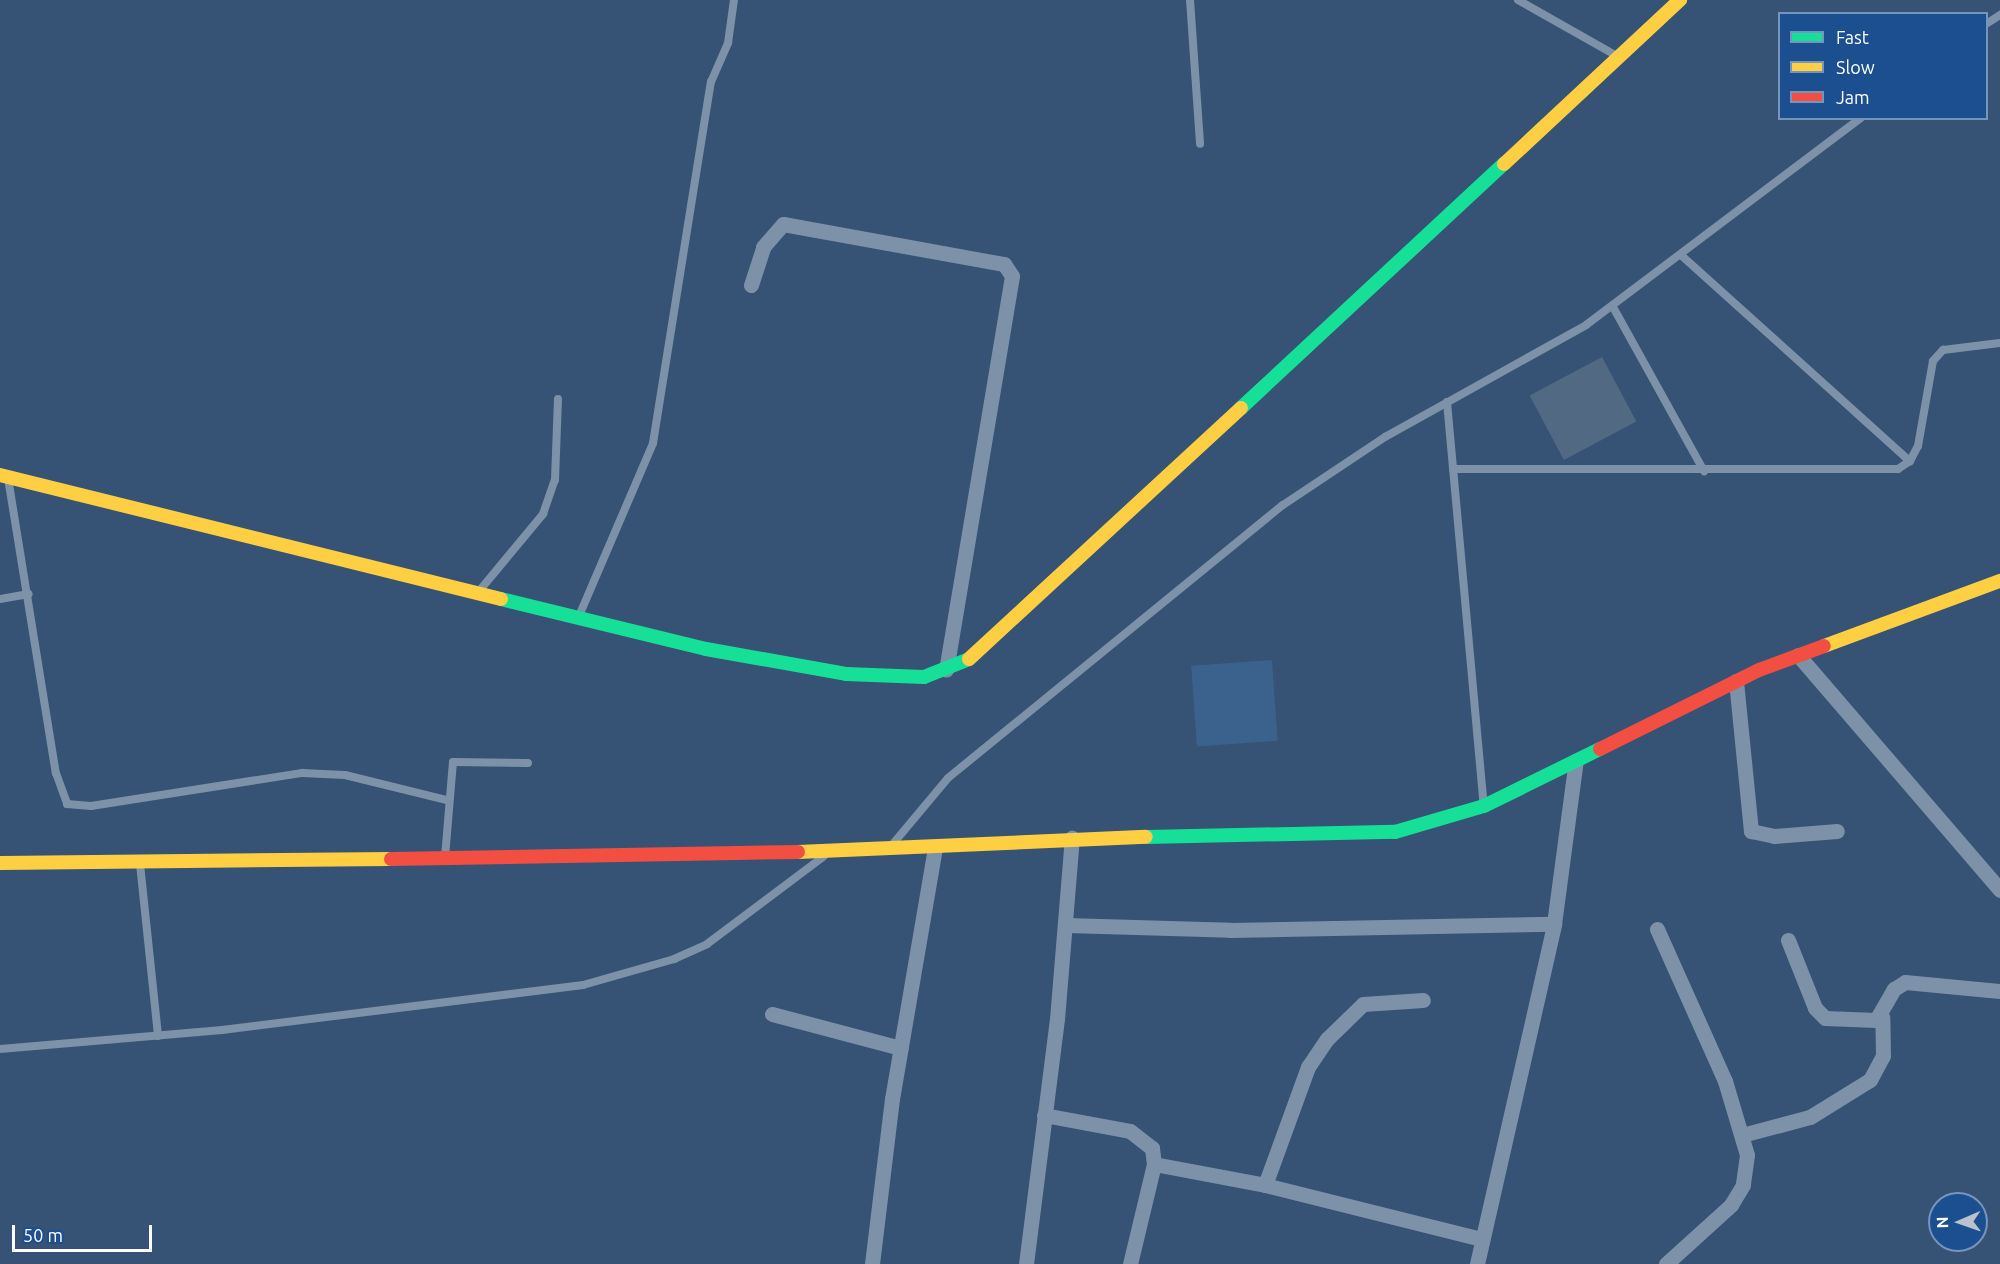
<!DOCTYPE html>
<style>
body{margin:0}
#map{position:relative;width:2000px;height:1264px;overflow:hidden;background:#365274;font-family:Ubuntu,sans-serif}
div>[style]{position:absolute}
.water>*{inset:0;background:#3b618d;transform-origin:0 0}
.building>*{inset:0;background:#526984;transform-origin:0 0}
.lane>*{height:8px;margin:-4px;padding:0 4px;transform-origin:4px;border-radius:4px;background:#7d92a8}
.street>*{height:15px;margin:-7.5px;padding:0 7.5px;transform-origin:7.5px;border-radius:7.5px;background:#7d92a8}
.fast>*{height:14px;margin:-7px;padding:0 7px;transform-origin:7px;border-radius:7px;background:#16e098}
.slow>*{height:14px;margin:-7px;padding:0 7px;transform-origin:7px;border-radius:7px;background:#ffcf43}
.jam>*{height:14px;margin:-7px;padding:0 7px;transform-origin:7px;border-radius:7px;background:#f24e42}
span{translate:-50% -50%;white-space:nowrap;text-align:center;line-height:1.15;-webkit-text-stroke:4.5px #1b4f8f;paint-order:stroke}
.legend{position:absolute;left:1778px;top:12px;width:210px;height:108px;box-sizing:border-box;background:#1b4f8f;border:2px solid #7695bc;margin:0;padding:8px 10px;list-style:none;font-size:18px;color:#fff}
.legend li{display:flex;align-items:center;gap:12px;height:30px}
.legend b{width:30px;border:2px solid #7695bc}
.north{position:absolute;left:1928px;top:1192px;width:60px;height:60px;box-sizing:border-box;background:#1b4f8f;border:2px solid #7695bc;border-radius:50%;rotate:268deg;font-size:16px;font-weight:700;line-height:24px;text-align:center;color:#fff}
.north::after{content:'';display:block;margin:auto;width:21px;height:27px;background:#b9c2ce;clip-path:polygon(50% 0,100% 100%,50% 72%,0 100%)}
.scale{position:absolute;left:12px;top:1225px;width:140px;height:27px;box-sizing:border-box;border:3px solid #fff;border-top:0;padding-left:8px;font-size:18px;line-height:21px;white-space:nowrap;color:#fff;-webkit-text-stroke:4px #1b4f8f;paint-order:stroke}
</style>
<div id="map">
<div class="water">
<div style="left:1272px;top:660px;width:81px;height:81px;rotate:86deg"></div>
</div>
<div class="building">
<div style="left:1602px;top:357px;width:73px;height:82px;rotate:62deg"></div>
</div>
<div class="lane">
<div style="left:1190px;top:0;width:144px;rotate:86deg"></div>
<div style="left:1518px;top:0;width:114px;rotate:29.5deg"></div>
<div style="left:1986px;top:24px;width:17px;rotate:-33deg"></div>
<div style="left:1682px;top:256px;width:307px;rotate:42deg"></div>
<div style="left:1613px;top:307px;width:188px;rotate:61deg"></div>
<div style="left:1447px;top:402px;width:405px;rotate:84.8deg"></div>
<div style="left:1453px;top:469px;width:445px"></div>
<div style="left:1898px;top:469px;width:14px;rotate:-34deg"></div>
<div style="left:1910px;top:461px;width:17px;rotate:-62deg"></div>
<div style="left:1918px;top:446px;width:86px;rotate:-80deg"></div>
<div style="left:1933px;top:361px;width:15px;rotate:-48deg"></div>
<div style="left:1943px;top:350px;width:57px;rotate:-7deg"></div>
<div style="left:8px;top:478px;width:299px;rotate:80.8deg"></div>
<div style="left:56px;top:773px;width:33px;rotate:70deg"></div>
<div style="left:67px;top:804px;width:24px;rotate:5deg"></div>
<div style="left:91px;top:806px;width:214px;rotate:-8.9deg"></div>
<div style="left:302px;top:773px;width:43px;rotate:2.7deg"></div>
<div style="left:345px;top:775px;width:105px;rotate:13.8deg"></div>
<div style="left:480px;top:590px;width:99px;rotate:-50.3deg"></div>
<div style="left:543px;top:514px;width:36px;rotate:-71deg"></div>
<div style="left:555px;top:480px;width:81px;rotate:-87.9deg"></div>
<div style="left:0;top:599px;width:29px;rotate:-10deg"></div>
<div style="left:579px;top:616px;width:188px;rotate:-66.8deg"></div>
<div style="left:653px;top:443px;width:366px;rotate:-80.9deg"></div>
<div style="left:711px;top:82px;width:43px;rotate:-66.4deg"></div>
<div style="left:728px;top:43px;width:43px;rotate:-82.1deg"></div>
<div style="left:892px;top:845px;width:87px;rotate:-50.1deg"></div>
<div style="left:948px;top:778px;width:432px;rotate:-39.2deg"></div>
<div style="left:1283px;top:505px;width:123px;rotate:-33.7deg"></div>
<div style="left:1385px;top:437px;width:230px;rotate:-29.1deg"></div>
<div style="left:1586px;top:325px;width:344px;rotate:-37deg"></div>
<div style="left:445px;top:857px;width:95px;rotate:-85.2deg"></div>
<div style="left:453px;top:762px;width:75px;rotate:0.8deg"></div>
<div style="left:140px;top:864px;width:173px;rotate:84deg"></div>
<div style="left:0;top:1049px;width:223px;rotate:-4.9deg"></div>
<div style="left:222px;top:1030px;width:364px;rotate:-7.1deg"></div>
<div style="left:583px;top:985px;width:95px;rotate:-15.9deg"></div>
<div style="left:674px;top:959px;width:36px;rotate:-24deg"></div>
<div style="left:707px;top:944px;width:146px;rotate:-36.9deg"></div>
</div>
<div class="street">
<div style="left:751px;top:285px;width:40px;rotate:-72deg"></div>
<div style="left:763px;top:247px;width:30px;rotate:-49deg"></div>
<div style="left:783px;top:224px;width:225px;rotate:10.3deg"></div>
<div style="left:1004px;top:264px;width:14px;rotate:56deg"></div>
<div style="left:1012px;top:276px;width:399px;rotate:99.5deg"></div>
<div style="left:1798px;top:655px;width:310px;rotate:49.3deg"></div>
<div style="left:1736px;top:681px;width:151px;rotate:84.3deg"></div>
<div style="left:1751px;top:831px;width:24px;rotate:12deg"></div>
<div style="left:1774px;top:836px;width:63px;rotate:-4.5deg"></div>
<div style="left:1066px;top:925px;width:164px;rotate:1.7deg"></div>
<div style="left:1230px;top:930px;width:324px;rotate:-1.1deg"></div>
<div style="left:1657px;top:929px;width:167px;rotate:65.9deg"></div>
<div style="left:1725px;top:1081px;width:77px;rotate:73.4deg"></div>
<div style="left:1747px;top:1155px;width:30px;rotate:98deg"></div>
<div style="left:1743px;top:1185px;width:23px;rotate:121deg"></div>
<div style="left:1731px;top:1205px;width:88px;rotate:137.8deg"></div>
<div style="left:1788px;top:940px;width:73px;rotate:68.3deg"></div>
<div style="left:1815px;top:1008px;width:14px;rotate:45deg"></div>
<div style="left:1825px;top:1018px;width:51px;rotate:2.2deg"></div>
<div style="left:1876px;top:1020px;width:36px;rotate:-60deg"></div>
<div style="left:1894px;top:989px;width:13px;rotate:-32deg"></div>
<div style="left:1905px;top:982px;width:95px;rotate:5.4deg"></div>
<div style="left:772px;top:1014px;width:133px;rotate:14.8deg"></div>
<div style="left:1044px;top:1115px;width:87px;rotate:10.5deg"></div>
<div style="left:1130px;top:1131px;width:28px;rotate:38deg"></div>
<div style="left:1152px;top:1148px;width:16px;rotate:83deg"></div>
<div style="left:1154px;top:1164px;width:103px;rotate:103.5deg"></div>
<div style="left:1742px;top:1135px;width:70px;rotate:-14.8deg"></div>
<div style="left:1810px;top:1117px;width:70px;rotate:-31.7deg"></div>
<div style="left:1870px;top:1080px;width:27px;rotate:-62deg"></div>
<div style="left:1883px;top:1056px;width:39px;rotate:-91deg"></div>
<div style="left:1154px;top:1164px;width:113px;rotate:10.7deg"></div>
<div style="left:1265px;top:1185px;width:224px;rotate:14deg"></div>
<div style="left:1265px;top:1185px;width:126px;rotate:-70deg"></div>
<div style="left:1308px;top:1067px;width:34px;rotate:-56deg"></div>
<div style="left:1327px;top:1039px;width:50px;rotate:-44.2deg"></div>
<div style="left:1363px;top:1004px;width:60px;rotate:-3.8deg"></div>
<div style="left:872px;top:1264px;width:166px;rotate:-83.1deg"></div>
<div style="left:892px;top:1099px;width:255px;rotate:-80.3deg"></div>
<div style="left:1026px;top:1264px;width:247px;rotate:-82.8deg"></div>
<div style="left:1057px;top:1019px;width:182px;rotate:-85.3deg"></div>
<div style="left:1477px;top:1264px;width:349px;rotate:-77.2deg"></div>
<div style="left:1554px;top:924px;width:165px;rotate:-82.4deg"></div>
</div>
<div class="fast">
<div style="left:1241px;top:408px;width:359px;rotate:-42.9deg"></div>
<div style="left:501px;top:599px;width:211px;rotate:13.7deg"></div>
<div style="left:706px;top:649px;width:142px;rotate:10.1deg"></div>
<div style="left:846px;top:674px;width:78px;rotate:2.2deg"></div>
<div style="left:924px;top:677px;width:48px;rotate:-21.8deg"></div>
<div style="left:1146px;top:837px;width:249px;rotate:-1.2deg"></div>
<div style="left:1395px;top:832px;width:93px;rotate:-16.3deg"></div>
<div style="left:1484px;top:806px;width:129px;rotate:-26.2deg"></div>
</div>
<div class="slow">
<div style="left:1504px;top:164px;width:241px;rotate:-43deg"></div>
<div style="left:0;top:475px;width:516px;rotate:13.9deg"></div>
<div style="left:1824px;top:646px;width:188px;rotate:-20.3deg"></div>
<div style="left:969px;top:659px;width:370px;rotate:-42.7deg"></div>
<div style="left:798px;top:852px;width:348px;rotate:-2.5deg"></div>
<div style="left:0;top:863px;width:391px;rotate:-0.6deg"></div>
</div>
<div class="jam">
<div style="left:1600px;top:749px;width:178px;rotate:-26.4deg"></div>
<div style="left:1759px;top:670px;width:69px;rotate:-20.3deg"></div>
<div style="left:391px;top:859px;width:407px;rotate:-1deg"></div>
</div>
<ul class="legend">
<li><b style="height:8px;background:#16e098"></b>Fast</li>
<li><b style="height:8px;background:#ffcf43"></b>Slow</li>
<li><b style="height:8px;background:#f24e42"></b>Jam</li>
</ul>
<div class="north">N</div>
<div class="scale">50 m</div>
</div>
